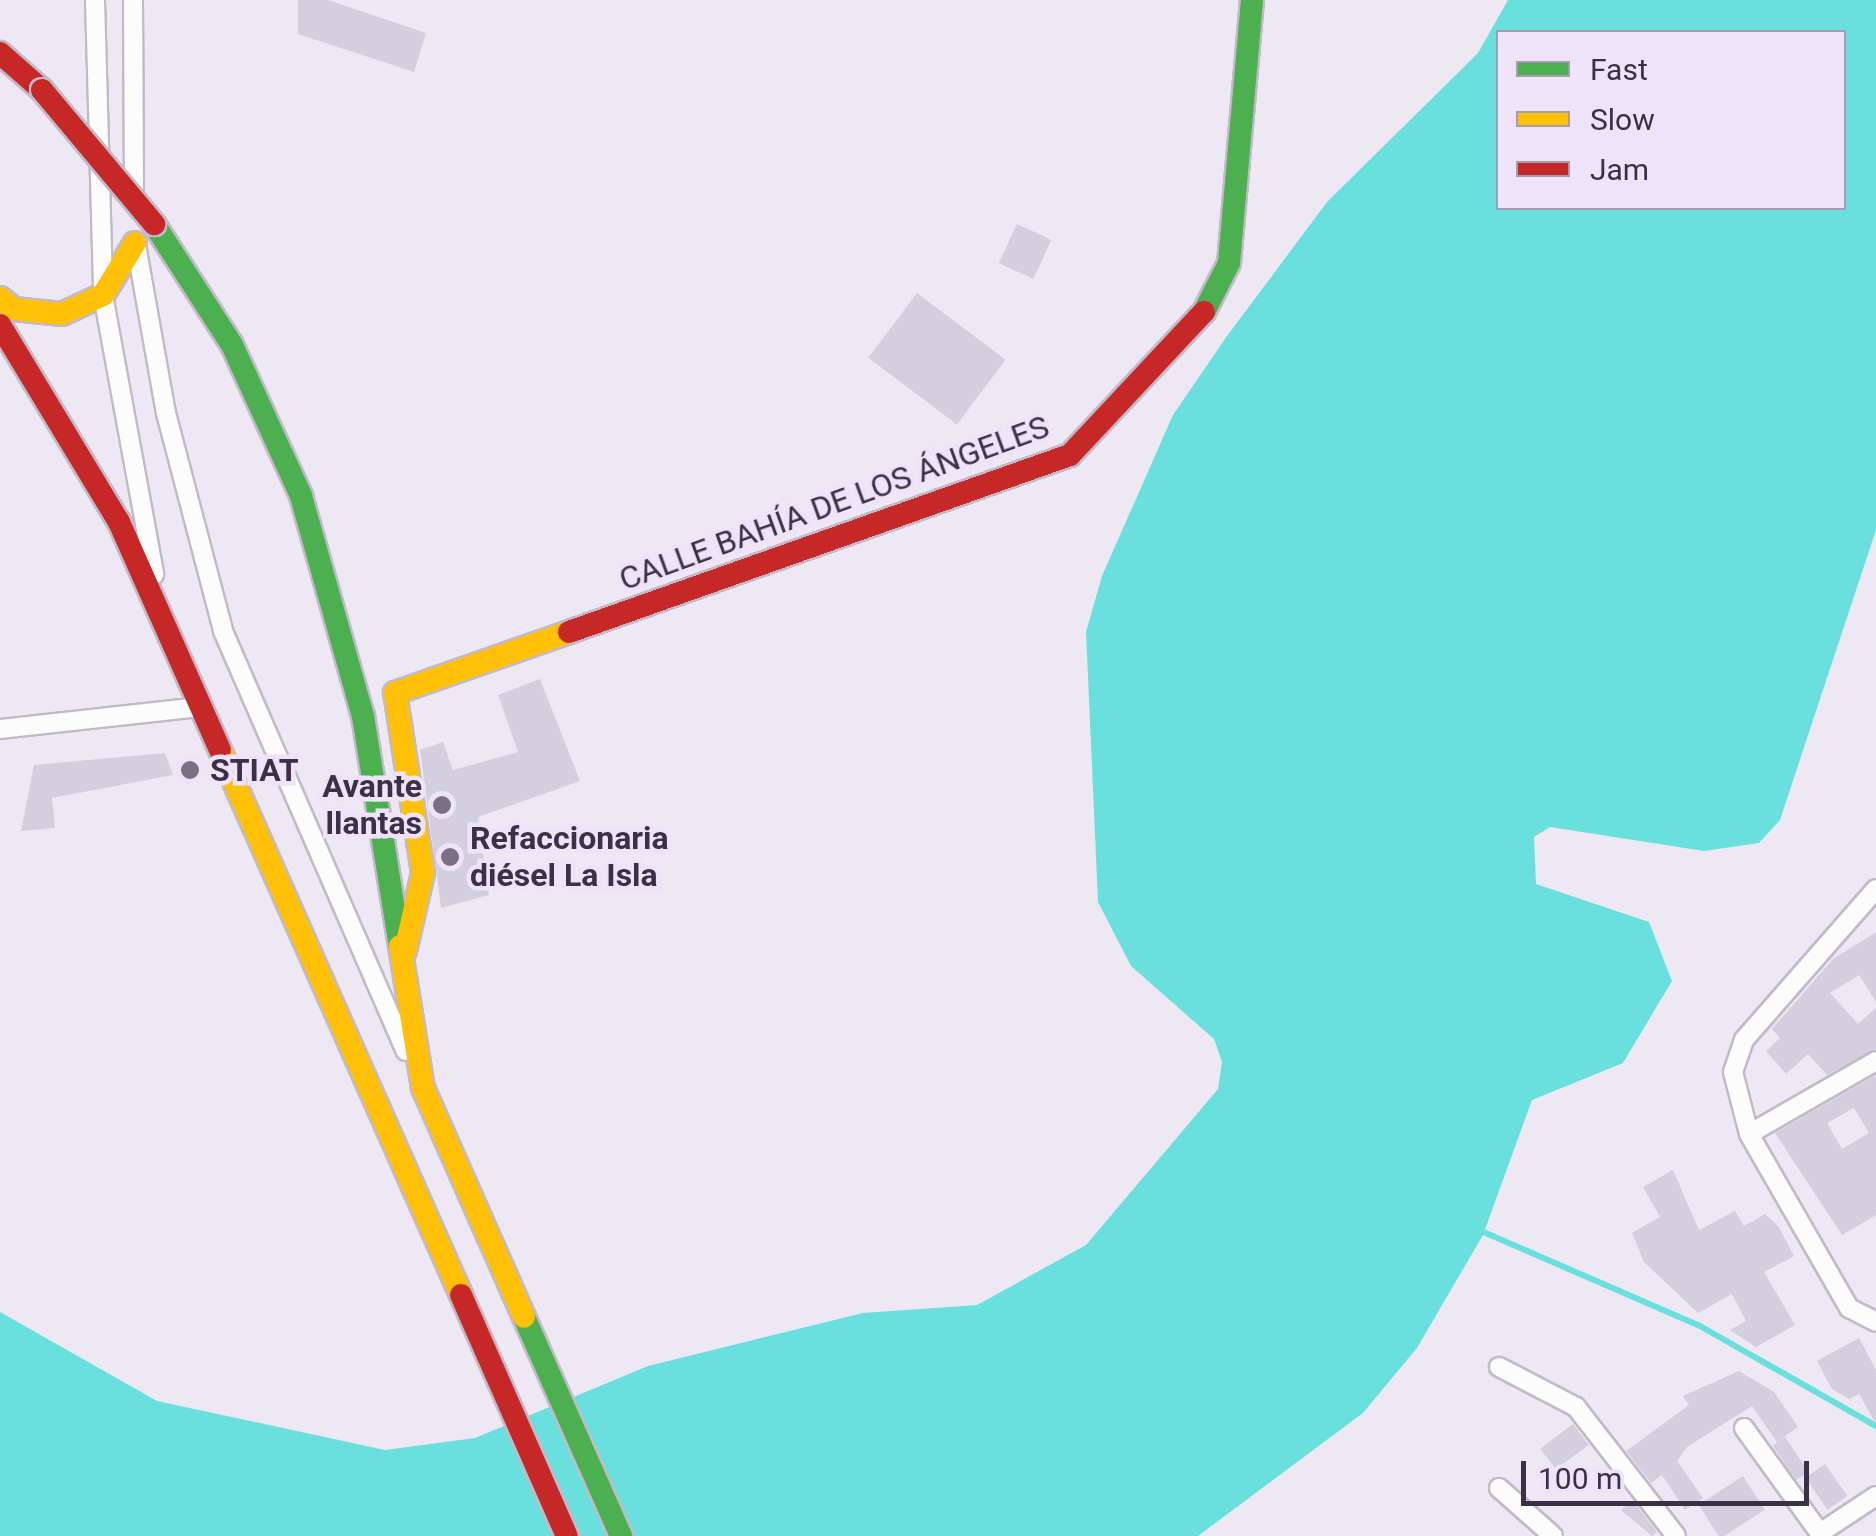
<!DOCTYPE html>
<meta charset="utf-8">
<style>
body{margin:0}
#map{position:relative;width:1876px;height:1536px;overflow:hidden;background:#eee8f4;font-family:Roboto,sans-serif}
div>[style]{position:absolute}
.water>*{inset:0;background:#6ae0de}
.stream>*{height:6px;margin:-3px;padding:0 3px;transform-origin:3px;border-radius:3px;background:#6ae0de}
.building>*{inset:0;background:#d4cfdf;transform-origin:0 0}
.roads{filter:drop-shadow(2px 0 #c2bac9) drop-shadow(-2px 0 #c2bac9) drop-shadow(0 2px #c2bac9) drop-shadow(0 -2px #c2bac9)}
.street>*{height:18px;margin:-9px;padding:0 9px;transform-origin:9px;border-radius:9px;background:#fcfcfd}
.fast>*{height:22px;margin:-11px;padding:0 11px;transform-origin:11px;border-radius:11px;background:#4caf50}
.slow>*{height:22px;margin:-11px;padding:0 11px;transform-origin:11px;border-radius:11px;background:#ffc107}
.jam>*{height:22px;margin:-11px;padding:0 11px;transform-origin:11px;border-radius:11px;background:#c62828}
.bridges{filter:drop-shadow(2px 0 #c2bac9) drop-shadow(-2px 0 #c2bac9) drop-shadow(0 2px #c2bac9) drop-shadow(0 -2px #c2bac9)}
.jam-bridge>*{height:22px;margin:-11px;padding:0 11px;transform-origin:11px;border-radius:11px;background:#c62828}
.dots>*{width:28px;height:28px;translate:-50% -50%;box-sizing:border-box;border:5px solid #efe3f9;border-radius:50%}
span{translate:-50% -50%;white-space:nowrap;text-align:center;line-height:1.15;-webkit-text-stroke:9px #efe3f9;paint-order:stroke}
.street-label{font-size:32px;color:#3c3046}
.poi-label{font-size:32px;color:#3c3046;font-weight:700}
.left{translate:0 -50%;text-align:left}
.right{translate:-100% -50%;text-align:right}
.legend{position:absolute;left:1496px;top:30px;width:350px;height:180px;box-sizing:border-box;background:#efe3f9;border:2px solid #a79bb1;margin:0;padding:12px 18px;list-style:none;font-size:30px;color:#3c3046}
.legend li{display:flex;align-items:center;gap:20px;height:50px}
.legend b{width:50px;border:2px solid #a79bb1}
.scale{position:absolute;left:1521px;top:1461px;width:288px;height:45px;box-sizing:border-box;border:5px solid #3c3046;border-top:0;padding-left:12px;font-size:30px;line-height:35px;white-space:nowrap;color:#3c3046;-webkit-text-stroke:8px #efe3f9;paint-order:stroke}
</style>
<div id="map">
<div class="water">
<div style="clip-path:polygon(evenodd,1508px 0,1876px 0,1876px 530px,1780px 820px,1759px 843px,1704px 851px,1550px 827px,1534px 837px,1536px 884px,1649px 922px,1672px 981px,1623px 1063px,1532px 1100px,1483px 1235px,1417px 1348px,1363px 1413px,1198px 1536px,0 1536px,0 1312px,157px 1401px,385px 1450px,475px 1438px,648px 1366px,745px 1342px,863px 1313px,977px 1305px,1086px 1245px,1218px 1089px,1222px 1062px,1214px 1039px,1131px 966px,1098px 902px,1086px 632px,1102px 576px,1173px 415px,1227px 336px,1327px 202px,1478px 53px,1508px 0,1498px 32px,1844px 32px,1844px 208px,1498px 208px,1498px 32px)"></div>
</div>
<div class="stream">
<div style="left:1479px;top:1230px;width:241px;rotate:23.5deg"></div>
<div style="left:1700px;top:1326px;width:202px;rotate:29.6deg"></div>
</div>
<div class="building">
<div style="clip-path:polygon(298px 0,328px 0,426px 33px,414px 72px,298px 34px)"></div>
<div style="left:1017px;top:224px;width:38px;height:43px;rotate:25deg"></div>
<div style="left:917px;top:293px;width:111px;height:81px;rotate:37deg"></div>
<div style="clip-path:polygon(540px 679px,580px 781px,478px 817px,489px 895px,441px 908px,420px 750px,443px 742px,453px 770px,518px 752px,498px 695px)"></div>
<div style="clip-path:polygon(165px 753px,173px 775px,52px 798px,55px 828px,21px 831px,34px 765px)"></div>
<div style="clip-path:polygon(1876px 932px,1876px 1002px,1859px 975px,1830px 993px,1858px 1024px,1876px 1008px,1876px 1049px,1827px 1075px,1808px 1054px,1786px 1074px,1766px 1051px,1780px 1038px,1772px 1029px,1833px 959px)"></div>
<div style="clip-path:polygon(evenodd,1876px 1075px,1876px 1215px,1842px 1235px,1775px 1133px,1876px 1075px,1854px 1108px,1869px 1133px,1842px 1149px,1827px 1123px,1854px 1108px)"></div>
<div style="clip-path:polygon(1673px 1170px,1699px 1230px,1735px 1211px,1744px 1226px,1765px 1214px,1779px 1227px,1794px 1256px,1764px 1272px,1795px 1325px,1756px 1347px,1730px 1330px,1746px 1321px,1732px 1294px,1698px 1313px,1644px 1262px,1632px 1233px,1660px 1217px,1643px 1187px)"></div>
<div style="clip-path:polygon(1859px 1338px,1876px 1370px,1876px 1424px,1859px 1394px,1849px 1399px,1832px 1389px,1817px 1361px)"></div>
<div style="clip-path:polygon(1739px 1371px,1774px 1392px,1798px 1427px,1777px 1442px,1752px 1406px,1687px 1447px,1677px 1461px,1703px 1498px,1685px 1510px,1662px 1475px,1651px 1483px,1626px 1451px,1689px 1405px,1683px 1396px)"></div>
<div style="left:1573px;top:1424px;width:26px;height:41px;rotate:53deg"></div>
<div style="left:1785px;top:1437px;width:42px;height:15px;rotate:56deg"></div>
<div style="left:1825px;top:1464px;width:39px;height:24px;rotate:55deg"></div>
<div style="left:1743px;top:1476px;width:40px;height:53px;rotate:57deg"></div>
<div style="clip-path:polygon(1633px 1501px,1657px 1532px,1652px 1536px,1621px 1510px)"></div>
</div>
<div class="roads">
<div class="street">
<div style="left:95px;top:0;width:295px;rotate:88.4deg"></div>
<div style="left:103px;top:295px;width:284px;rotate:79.6deg"></div>
<div style="left:133px;top:0;width:194px;rotate:89.7deg"></div>
<div style="left:136px;top:245px;width:171px;rotate:79.9deg"></div>
<div style="left:166px;top:413px;width:225px;rotate:75.3deg"></div>
<div style="left:223px;top:631px;width:458px;rotate:66.5deg"></div>
<div style="left:0;top:729px;width:201px;rotate:-6.3deg"></div>
<div style="left:1876px;top:889px;width:201px;rotate:131.2deg"></div>
<div style="left:1744px;top:1040px;width:34px;rotate:109deg"></div>
<div style="left:1733px;top:1072px;width:64px;rotate:75.5deg"></div>
<div style="left:1749px;top:1134px;width:201px;rotate:60.1deg"></div>
<div style="left:1849px;top:1308px;width:30px;rotate:27deg"></div>
<div style="left:1749px;top:1134px;width:146px;rotate:-29.9deg"></div>
<div style="left:1499px;top:1367px;width:87px;rotate:27.5deg"></div>
<div style="left:1576px;top:1407px;width:163px;rotate:52.2deg"></div>
<div style="left:1744px;top:1428px;width:133px;rotate:54.2deg"></div>
<div style="left:1499px;top:1488px;width:72px;rotate:41.6deg"></div>
<div style="left:1820px;top:1533px;width:67px;rotate:-33.5deg"></div>
</div>
<div class="fast">
<div style="left:154px;top:224px;width:144px;rotate:57.2deg"></div>
<div style="left:232px;top:345px;width:166px;rotate:65.4deg"></div>
<div style="left:301px;top:496px;width:229px;rotate:74.3deg"></div>
<div style="left:363px;top:716px;width:233px;rotate:80.9deg"></div>
<div style="left:1204px;top:312px;width:55px;rotate:-63deg"></div>
<div style="left:1229px;top:263px;width:264px;rotate:-85deg"></div>
<div style="left:524px;top:1317px;width:240px;rotate:66.1deg"></div>
</div>
<div class="slow">
<div style="left:0;top:298px;width:18px;rotate:38deg"></div>
<div style="left:14px;top:309px;width:48px;rotate:5.9deg"></div>
<div style="left:62px;top:314px;width:45px;rotate:-24.9deg"></div>
<div style="left:103px;top:295px;width:61px;rotate:-58.4deg"></div>
<div style="left:220px;top:750px;width:596px;rotate:66.14deg"></div>
<div style="left:400px;top:946px;width:144px;rotate:80.8deg"></div>
<div style="left:423px;top:1088px;width:250px;rotate:66.2deg"></div>
<div style="left:405px;top:951px;width:80px;rotate:-77deg"></div>
<div style="left:423px;top:873px;width:182px;rotate:-98.8deg"></div>
<div style="left:395px;top:693px;width:184px;rotate:-19.3deg"></div>
</div>
<div class="jam">
<div style="left:0;top:53px;width:56px;rotate:41.4deg"></div>
<div style="left:0;top:325px;width:230px;rotate:58.9deg"></div>
<div style="left:119px;top:522px;width:249px;rotate:66.1deg"></div>
<div style="left:569px;top:632px;width:531px;rotate:-19.46deg"></div>
<div style="left:1070px;top:455px;width:196px;rotate:-46.9deg"></div>
<div style="left:461px;top:1295px;width:263px;rotate:66.3deg"></div>
</div>
</div>
<div class="bridges">
<div class="jam-bridge">
<div style="left:42px;top:90px;width:175px;rotate:50.1deg"></div>
</div>
</div>
<div class="dots">
<div style="left:190px;top:770px;background:#7a7083"></div>
<div style="left:442px;top:805px;background:#7a7083"></div>
<div style="left:450px;top:857px;background:#7a7083"></div>
</div>
<div class="street-label">
<span style="left:834px;top:503px;rotate:-20deg">CALLE BAHÍA DE LOS ÁNGELES</span>
</div>
<div class="poi-label">
<span class="left" style="left:210px;top:770px">STIAT</span>
<span class="right" style="left:422px;top:805px">Avante<br>llantas</span>
<span class="left" style="left:470px;top:857px">Refaccionaria<br>diésel La Isla</span>
</div>
<ul class="legend">
<li><b style="height:12px;background:#4caf50"></b>Fast</li>
<li><b style="height:12px;background:#ffc107"></b>Slow</li>
<li><b style="height:12px;background:#c62828"></b>Jam</li>
</ul>
<div class="scale">100 m</div>
</div>
